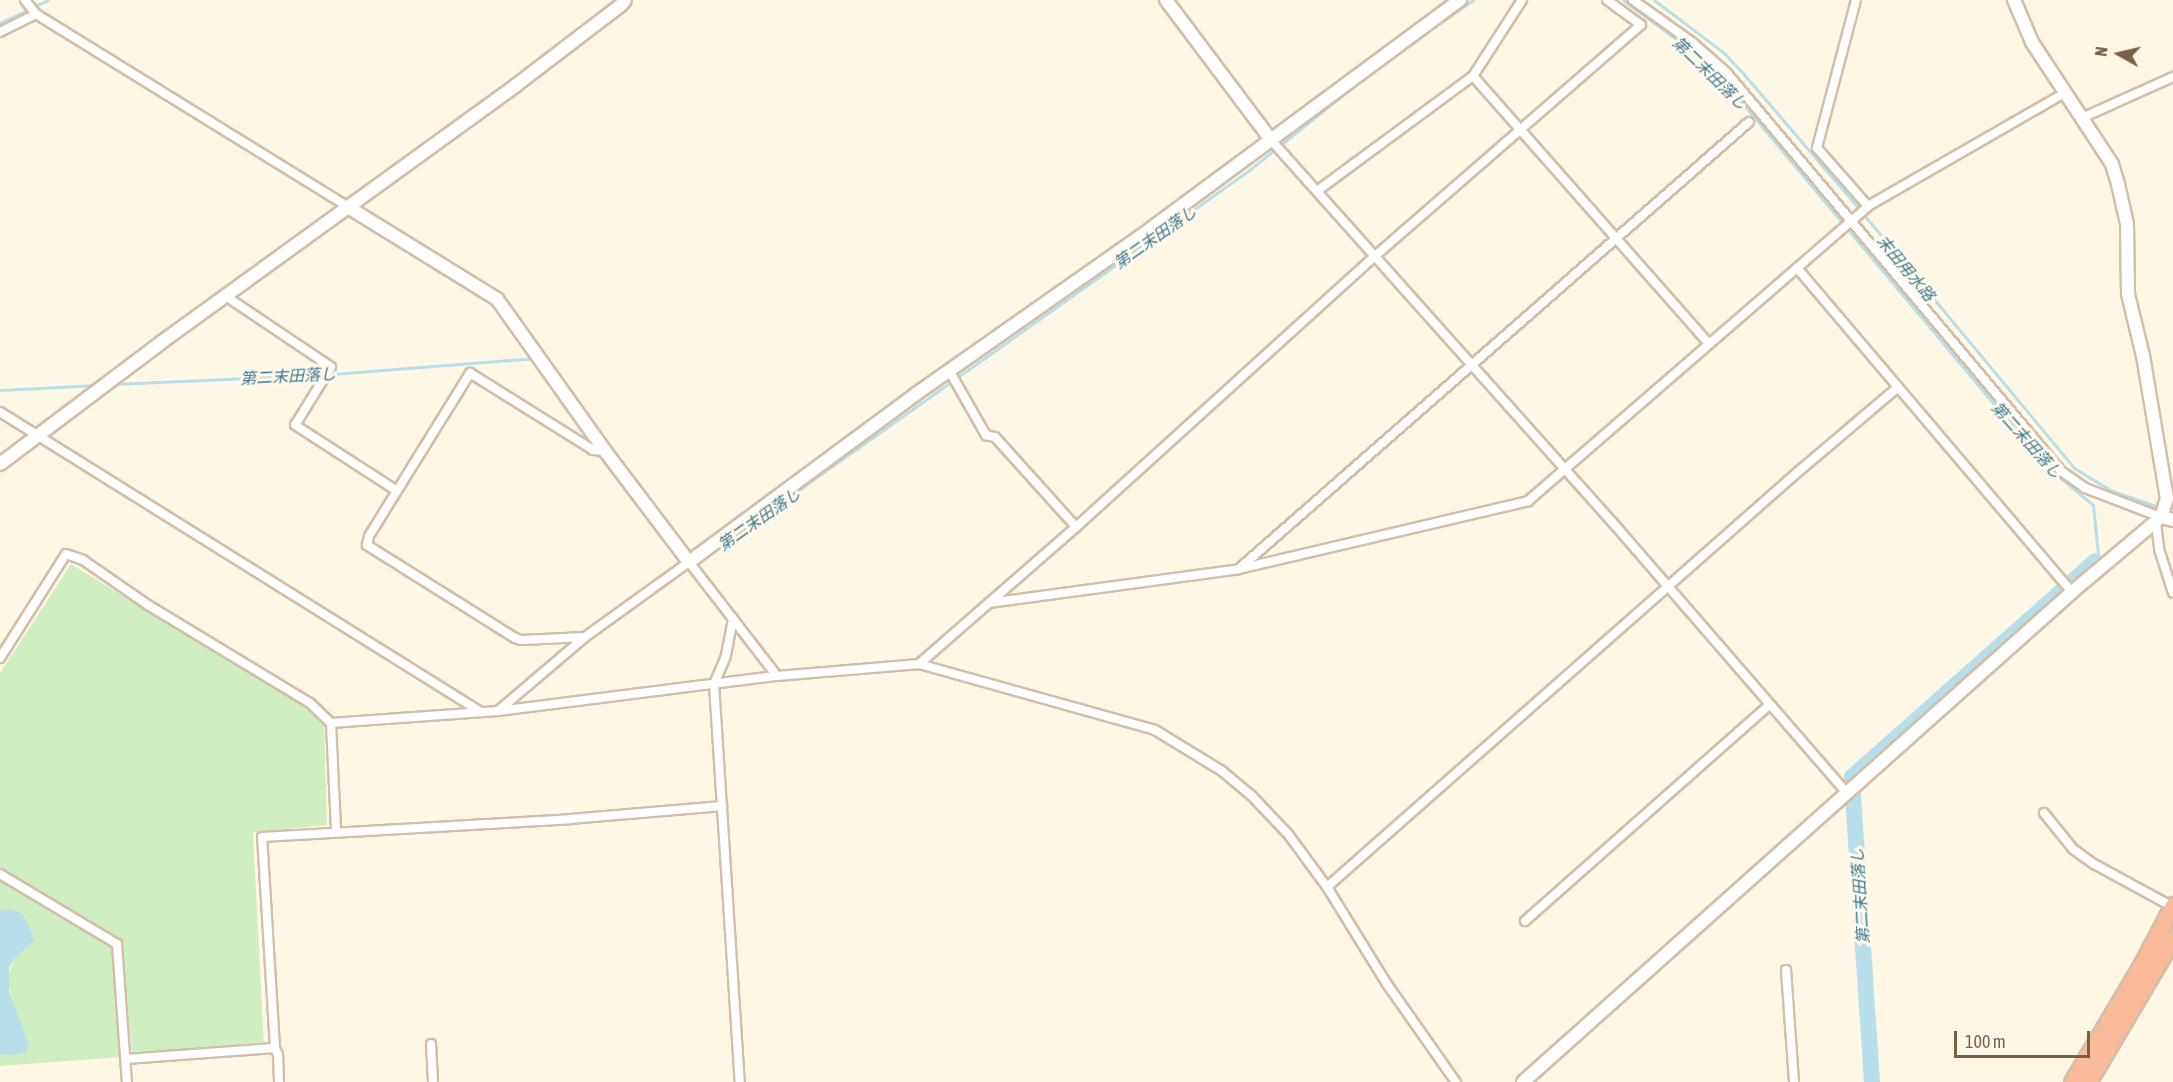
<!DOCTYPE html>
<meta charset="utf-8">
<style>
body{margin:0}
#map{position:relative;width:2173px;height:1082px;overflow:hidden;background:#fef7e6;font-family:"Asap Condensed","Noto Sans JP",sans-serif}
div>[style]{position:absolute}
.green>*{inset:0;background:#d0edc2}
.water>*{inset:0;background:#b8dee9}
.stream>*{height:3px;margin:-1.5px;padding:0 1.5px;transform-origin:1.5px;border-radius:1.5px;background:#b8dee9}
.river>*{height:16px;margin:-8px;padding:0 8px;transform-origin:8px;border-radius:8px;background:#b8dee9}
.roads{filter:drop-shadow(2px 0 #d1bfaa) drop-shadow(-2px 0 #d1bfaa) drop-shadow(0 2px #d1bfaa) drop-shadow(0 -2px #d1bfaa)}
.street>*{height:8px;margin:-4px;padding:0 4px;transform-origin:4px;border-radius:4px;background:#fff}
.secondary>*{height:12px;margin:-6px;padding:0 6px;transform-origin:6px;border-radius:6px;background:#fff}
.highway>*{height:15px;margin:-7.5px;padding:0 7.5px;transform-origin:7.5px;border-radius:7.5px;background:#fcbb98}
span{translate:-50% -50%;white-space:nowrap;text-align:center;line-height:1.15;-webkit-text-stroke:6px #fffaed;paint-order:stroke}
.water-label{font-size:16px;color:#407a8f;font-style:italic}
.north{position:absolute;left:2089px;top:24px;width:60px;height:60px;-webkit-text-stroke:4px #fffaed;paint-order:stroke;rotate:278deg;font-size:16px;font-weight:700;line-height:24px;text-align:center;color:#7a5e48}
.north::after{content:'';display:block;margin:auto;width:21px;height:27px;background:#7a5e48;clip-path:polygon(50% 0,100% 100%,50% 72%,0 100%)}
.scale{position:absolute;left:1954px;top:1031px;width:136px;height:27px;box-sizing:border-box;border:3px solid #7a5e48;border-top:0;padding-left:8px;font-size:18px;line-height:21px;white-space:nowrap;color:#7a5e48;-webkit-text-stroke:4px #fffaed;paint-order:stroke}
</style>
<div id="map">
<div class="green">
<div style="clip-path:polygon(71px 564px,324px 719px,327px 825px,253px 832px,264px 1046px,132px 1053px,121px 939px,0 867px,0 673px)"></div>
<div style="clip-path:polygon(0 880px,114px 949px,122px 1057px,0 1066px,0 1054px,26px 1052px,28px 1041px,14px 1009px,7px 977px,15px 958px,35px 940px,24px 916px,6px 909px,0 911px)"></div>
</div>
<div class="water">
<div style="clip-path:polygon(6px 909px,15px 910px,24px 916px,35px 940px,15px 958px,9px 968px,9px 991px,29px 1045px,26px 1052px,12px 1055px,0 1054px,0 911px)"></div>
</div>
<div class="stream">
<div style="left:1623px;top:0;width:79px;rotate:36.3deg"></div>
<div style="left:1687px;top:47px;width:72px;rotate:45deg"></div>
<div style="left:1738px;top:98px;width:480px;rotate:50.1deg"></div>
<div style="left:2046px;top:466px;width:61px;rotate:39.7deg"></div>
<div style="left:2093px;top:505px;width:49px;rotate:84.2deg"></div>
<div style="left:2098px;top:554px;width:8px;rotate:113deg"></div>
<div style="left:1654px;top:0;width:88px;rotate:37.1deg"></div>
<div style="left:1724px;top:53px;width:25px;rotate:47deg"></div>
<div style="left:1741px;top:71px;width:175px;rotate:49.4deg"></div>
<div style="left:1855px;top:204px;width:343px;rotate:50.3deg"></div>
<div style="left:2074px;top:468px;width:42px;rotate:31.4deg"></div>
<div style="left:2110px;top:490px;width:54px;rotate:19.4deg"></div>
<div style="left:0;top:23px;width:53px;rotate:-25.6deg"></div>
<div style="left:1424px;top:34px;width:60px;rotate:-34.8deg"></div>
<div style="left:113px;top:384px;width:207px;rotate:-2.5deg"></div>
<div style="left:320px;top:375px;width:215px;rotate:-4.5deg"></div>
<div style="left:0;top:390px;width:97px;rotate:-3deg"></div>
<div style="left:752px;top:523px;width:608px;rotate:-35.36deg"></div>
<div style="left:1248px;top:171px;width:147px;rotate:-38.7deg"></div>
<div style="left:664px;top:539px;width:26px;rotate:51deg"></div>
</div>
<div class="river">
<div style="left:1872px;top:1082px;width:306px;rotate:-93.8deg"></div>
<div style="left:1852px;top:777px;width:325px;rotate:-41.6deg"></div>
</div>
<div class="roads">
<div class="street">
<div style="left:25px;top:0;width:18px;rotate:52deg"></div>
<div style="left:36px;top:14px;width:367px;rotate:31.7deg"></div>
<div style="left:1633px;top:0;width:74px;rotate:35.6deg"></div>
<div style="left:1693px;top:43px;width:44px;rotate:41.3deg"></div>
<div style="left:1726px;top:72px;width:521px;rotate:49.98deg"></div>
<div style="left:2061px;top:471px;width:29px;rotate:35deg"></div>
<div style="left:2085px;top:488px;width:81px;rotate:20.9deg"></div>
<div style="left:1856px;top:0;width:153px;rotate:104.8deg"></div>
<div style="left:1817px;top:148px;width:77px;rotate:48.7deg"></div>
<div style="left:0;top:32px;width:40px;rotate:-26.6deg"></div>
<div style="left:1473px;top:76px;width:356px;rotate:48.6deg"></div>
<div style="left:2084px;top:117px;width:98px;rotate:-24.2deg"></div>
<div style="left:1271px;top:140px;width:513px;rotate:48.24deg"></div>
<div style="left:1613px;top:523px;width:359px;rotate:49.1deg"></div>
<div style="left:1317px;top:191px;width:194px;rotate:-36.4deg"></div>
<div style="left:1473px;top:76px;width:90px;rotate:-57.2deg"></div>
<div style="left:1797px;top:268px;width:425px;rotate:49.7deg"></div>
<div style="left:227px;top:297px;width:125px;rotate:33.9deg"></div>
<div style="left:331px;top:367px;width:68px;rotate:121.8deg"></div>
<div style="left:295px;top:425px;width:121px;rotate:32.9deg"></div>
<div style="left:950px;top:372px;width:73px;rotate:60.3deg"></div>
<div style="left:986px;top:435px;width:9px;rotate:13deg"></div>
<div style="left:995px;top:437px;width:121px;rotate:48deg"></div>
<div style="left:0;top:412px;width:567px;rotate:31.95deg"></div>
<div style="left:2156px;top:523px;width:26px;rotate:83deg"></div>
<div style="left:2159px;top:549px;width:46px;rotate:72.3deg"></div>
<div style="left:1241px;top:567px;width:675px;rotate:-41.22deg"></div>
<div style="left:989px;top:603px;width:252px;rotate:-7.7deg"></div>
<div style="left:1239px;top:569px;width:297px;rotate:-13.2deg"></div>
<div style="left:1528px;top:501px;width:450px;rotate:-40.9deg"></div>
<div style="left:1868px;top:206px;width:228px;rotate:-29.9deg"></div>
<div style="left:733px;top:619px;width:38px;rotate:101deg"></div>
<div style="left:726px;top:656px;width:30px;rotate:113deg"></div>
<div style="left:714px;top:684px;width:399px;rotate:86.3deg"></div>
<div style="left:585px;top:637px;width:64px;rotate:177.3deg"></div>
<div style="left:521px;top:640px;width:6px;rotate:-162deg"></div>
<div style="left:515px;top:638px;width:175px;rotate:-147.9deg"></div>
<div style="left:367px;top:545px;width:9px;rotate:-77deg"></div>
<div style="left:369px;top:536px;width:192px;rotate:-58.2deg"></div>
<div style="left:470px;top:373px;width:145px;rotate:32deg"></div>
<div style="left:593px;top:450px;width:12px;rotate:5deg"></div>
<div style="left:0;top:658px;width:123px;rotate:-57.6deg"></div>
<div style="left:66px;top:554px;width:18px;rotate:19deg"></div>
<div style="left:83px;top:560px;width:79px;rotate:34.7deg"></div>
<div style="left:148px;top:605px;width:189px;rotate:31.2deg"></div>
<div style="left:310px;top:703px;width:29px;rotate:44deg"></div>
<div style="left:331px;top:723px;width:108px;rotate:87.3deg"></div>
<div style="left:919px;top:664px;width:208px;rotate:-41.1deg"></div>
<div style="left:1076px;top:527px;width:404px;rotate:-42.2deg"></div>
<div style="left:1375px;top:256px;width:352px;rotate:-41deg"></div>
<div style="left:1641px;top:25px;width:42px;rotate:-143.7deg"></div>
<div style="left:498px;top:711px;width:114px;rotate:-40.4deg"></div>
<div style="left:585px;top:637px;width:128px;rotate:-35.8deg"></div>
<div style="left:689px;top:562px;width:144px;rotate:52.3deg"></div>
<div style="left:331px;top:723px;width:167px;rotate:-4.1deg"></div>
<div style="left:498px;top:711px;width:281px;rotate:-7.2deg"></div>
<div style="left:777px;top:676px;width:143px;rotate:-4.8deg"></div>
<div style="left:919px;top:664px;width:245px;rotate:15.6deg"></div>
<div style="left:1155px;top:730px;width:79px;rotate:31.5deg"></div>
<div style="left:1222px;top:771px;width:38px;rotate:40deg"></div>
<div style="left:1251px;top:795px;width:54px;rotate:46.5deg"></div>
<div style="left:1288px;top:834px;width:66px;rotate:53.7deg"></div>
<div style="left:1327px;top:887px;width:114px;rotate:58.3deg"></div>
<div style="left:1387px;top:984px;width:120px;rotate:54.9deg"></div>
<div style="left:2044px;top:813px;width:46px;rotate:51.1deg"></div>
<div style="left:2073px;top:849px;width:26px;rotate:36deg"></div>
<div style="left:2094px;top:864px;width:90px;rotate:28.6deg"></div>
<div style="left:0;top:874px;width:136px;rotate:30.9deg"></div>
<div style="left:117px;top:944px;width:138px;rotate:85.9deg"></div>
<div style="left:1327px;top:887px;width:629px;rotate:-41.39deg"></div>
<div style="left:1799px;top:471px;width:130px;rotate:-40.3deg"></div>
<div style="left:1525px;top:921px;width:326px;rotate:-41.5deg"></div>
<div style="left:1786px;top:970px;width:112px;rotate:85.9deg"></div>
<div style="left:431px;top:1044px;width:38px;rotate:87deg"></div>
<div style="left:126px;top:1059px;width:149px;rotate:-4.2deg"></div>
<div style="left:279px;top:1082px;width:27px;rotate:-92deg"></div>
<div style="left:278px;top:1055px;width:8px;rotate:-113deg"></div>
<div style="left:275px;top:1048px;width:211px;rotate:-93.5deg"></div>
<div style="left:262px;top:837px;width:309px;rotate:-3.3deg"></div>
<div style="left:570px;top:819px;width:153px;rotate:-4.9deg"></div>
</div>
<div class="secondary">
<div style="left:1166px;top:0;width:175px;rotate:53.1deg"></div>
<div style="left:348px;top:207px;width:175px;rotate:31.7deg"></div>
<div style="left:497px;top:299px;width:186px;rotate:54.6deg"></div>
<div style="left:605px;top:451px;width:139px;rotate:52.9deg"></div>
<div style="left:689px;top:562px;width:282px;rotate:-36.5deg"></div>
<div style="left:916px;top:394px;width:285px;rotate:-35.1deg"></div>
<div style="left:1149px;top:230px;width:387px;rotate:-36.5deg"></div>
<div style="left:0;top:464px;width:204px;rotate:-37deg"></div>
<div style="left:163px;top:341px;width:435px;rotate:-35.9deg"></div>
<div style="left:515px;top:86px;width:133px;rotate:-37.4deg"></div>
<div style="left:621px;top:5px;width:6px;rotate:-51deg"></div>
<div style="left:2161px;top:517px;width:12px;rotate:14deg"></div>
<div style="left:1523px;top:1082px;width:736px;rotate:-41.75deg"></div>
<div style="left:2072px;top:592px;width:116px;rotate:-40.1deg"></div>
<div style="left:2161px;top:517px;width:19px;rotate:-72deg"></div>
<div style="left:2167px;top:499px;width:145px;rotate:-99.5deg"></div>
<div style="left:2143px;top:356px;width:64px;rotate:-103.6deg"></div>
<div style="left:2128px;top:294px;width:70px;rotate:-90.8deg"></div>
<div style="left:2127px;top:224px;width:41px;rotate:-102.7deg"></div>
<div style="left:2118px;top:184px;width:21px;rotate:-107deg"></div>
<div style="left:2112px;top:164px;width:146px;rotate:-123.3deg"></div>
<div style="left:2032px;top:42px;width:46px;rotate:-113.2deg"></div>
</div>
<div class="highway">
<div style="left:2072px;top:1082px;width:137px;rotate:-59.3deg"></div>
<div style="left:2142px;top:964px;width:67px;rotate:-62.3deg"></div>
<div style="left:2088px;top:1082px;width:167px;rotate:-59.4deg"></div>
</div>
</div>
<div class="water-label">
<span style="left:1710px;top:73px;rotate:44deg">第二末田落し</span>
<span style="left:1155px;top:237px;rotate:-35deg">第二末田落し</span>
<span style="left:1906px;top:268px;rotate:50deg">末田用水路</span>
<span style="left:288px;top:376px;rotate:-3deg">第二末田落し</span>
<span style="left:2027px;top:440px;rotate:48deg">第二末田落し</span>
<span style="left:759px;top:519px;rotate:-35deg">第二末田落し</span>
<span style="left:1860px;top:896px;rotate:-94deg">第二末田落し</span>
</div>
<div class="north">N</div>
<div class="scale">100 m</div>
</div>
